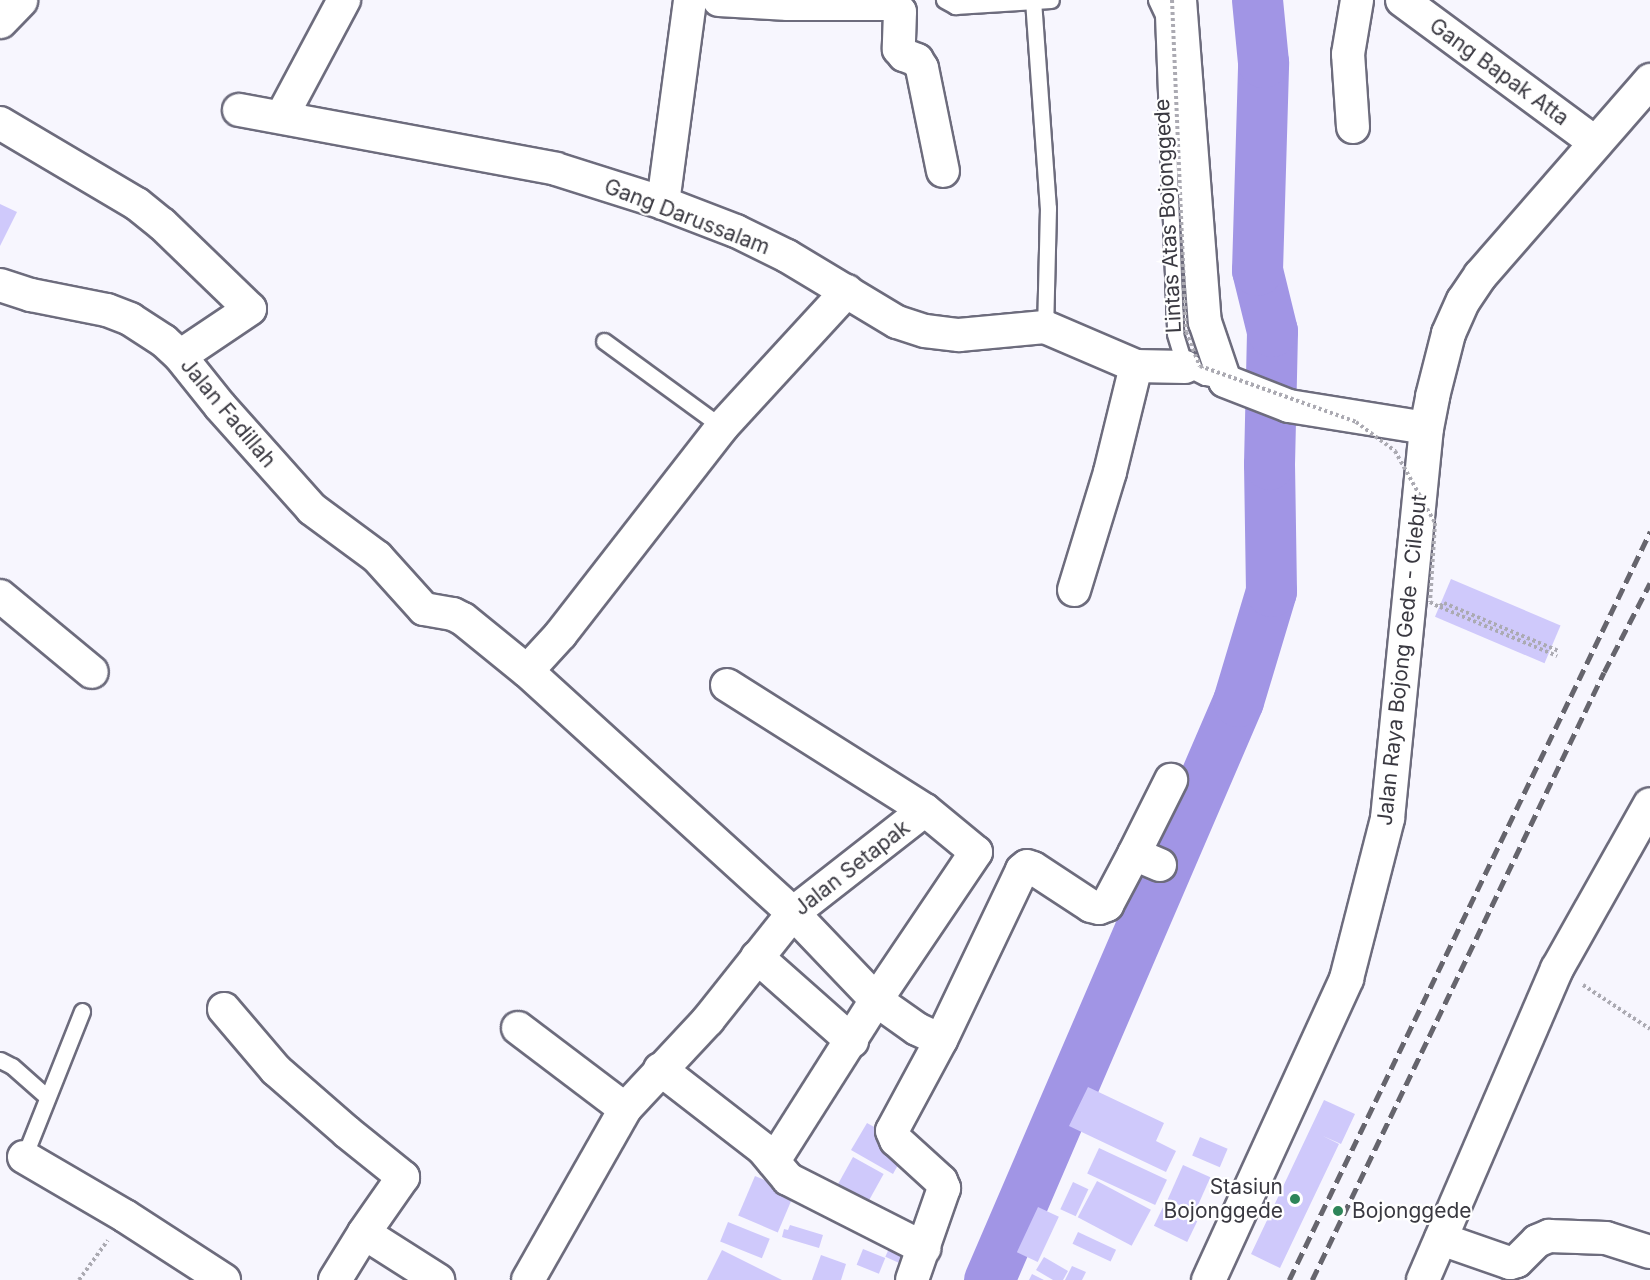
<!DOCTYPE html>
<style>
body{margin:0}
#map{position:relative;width:1650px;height:1280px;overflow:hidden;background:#f7f6fe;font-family:Inter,sans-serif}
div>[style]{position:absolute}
.river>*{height:51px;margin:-25.5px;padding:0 25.5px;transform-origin:25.5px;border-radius:25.5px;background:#a195e5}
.building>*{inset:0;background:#cfc9fb;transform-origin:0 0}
.path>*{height:4px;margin-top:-2px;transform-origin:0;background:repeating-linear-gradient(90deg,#abaab2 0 3px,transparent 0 6px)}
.roads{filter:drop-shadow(2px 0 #6d6c7d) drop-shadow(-2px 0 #6d6c7d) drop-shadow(0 2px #6d6c7d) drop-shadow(0 -2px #6d6c7d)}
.lane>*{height:15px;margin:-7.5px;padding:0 7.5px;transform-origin:7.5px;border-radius:7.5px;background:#fff}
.street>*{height:32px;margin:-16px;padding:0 16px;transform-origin:16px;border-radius:16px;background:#fff}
.secondary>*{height:33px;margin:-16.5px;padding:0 16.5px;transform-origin:16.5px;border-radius:16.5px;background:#fff}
.rail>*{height:4.5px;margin-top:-2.25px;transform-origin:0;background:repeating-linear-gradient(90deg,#66656d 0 12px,transparent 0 18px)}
.path-bridge>*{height:4px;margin-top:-2px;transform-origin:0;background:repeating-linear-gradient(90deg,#abaab2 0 3px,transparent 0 6px)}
.dots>*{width:16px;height:16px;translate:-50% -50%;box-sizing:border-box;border:3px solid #fff;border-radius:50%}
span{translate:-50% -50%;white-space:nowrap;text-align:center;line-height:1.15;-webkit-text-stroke:4.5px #fff;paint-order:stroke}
.street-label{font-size:21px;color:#3a3941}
.poi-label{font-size:21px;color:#3a3941}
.right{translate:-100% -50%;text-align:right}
.left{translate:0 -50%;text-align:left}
</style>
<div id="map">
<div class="river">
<div style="left:989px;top:1280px;width:630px;rotate:-66.73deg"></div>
<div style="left:1238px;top:701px;width:115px;rotate:-73.3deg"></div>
<div style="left:1271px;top:591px;width:127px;rotate:-90.9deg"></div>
<div style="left:1269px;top:464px;width:133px;rotate:-88.7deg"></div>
<div style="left:1272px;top:331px;width:63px;rotate:-103.8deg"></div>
<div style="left:1257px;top:270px;width:208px;rotate:-88.3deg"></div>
<div style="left:1263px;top:62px;width:62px;rotate:-95.5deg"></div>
</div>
<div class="building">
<div style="clip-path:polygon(0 204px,17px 212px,0 246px)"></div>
<div style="left:1451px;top:579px;width:119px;height:41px;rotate:23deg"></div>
<div style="clip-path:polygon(1088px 1087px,1164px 1123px,1156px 1141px,1176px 1151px,1166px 1172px,1069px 1126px)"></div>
<div style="clip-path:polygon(1324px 1100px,1355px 1114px,1341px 1144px,1323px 1136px,1339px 1144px,1280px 1268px,1251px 1254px)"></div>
<div style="clip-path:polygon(867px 1123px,892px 1137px,904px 1154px,893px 1174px,851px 1150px)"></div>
<div style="left:1200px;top:1137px;width:30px;height:20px;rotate:23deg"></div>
<div style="left:1099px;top:1148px;width:75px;height:28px;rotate:25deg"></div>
<div style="left:853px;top:1157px;width:35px;height:38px;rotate:29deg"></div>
<div style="left:1183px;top:1165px;width:30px;height:38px;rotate:24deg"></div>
<div style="left:755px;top:1176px;width:43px;height:43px;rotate:23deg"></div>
<div style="left:1097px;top:1181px;width:61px;height:41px;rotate:28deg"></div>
<div style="left:1073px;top:1182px;width:17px;height:30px;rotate:25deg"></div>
<div style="left:1164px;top:1205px;width:37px;height:23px;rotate:26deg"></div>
<div style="left:1038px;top:1207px;width:23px;height:50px;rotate:25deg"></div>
<div style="left:728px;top:1222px;width:45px;height:21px;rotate:22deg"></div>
<div style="clip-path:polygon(790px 1225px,823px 1235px,819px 1248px,782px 1237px,784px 1229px,788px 1230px)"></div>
<div style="left:1078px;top:1232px;width:42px;height:13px;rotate:25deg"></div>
<div style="left:891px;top:1244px;width:22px;height:14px;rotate:24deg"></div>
<div style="left:863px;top:1249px;width:24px;height:17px;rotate:22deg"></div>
<div style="clip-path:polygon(722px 1250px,782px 1280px,707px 1280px)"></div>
<div style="clip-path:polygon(821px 1255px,846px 1264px,841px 1280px,812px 1280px)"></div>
<div style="clip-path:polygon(1044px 1257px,1068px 1271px,1063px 1280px,1053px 1280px,1036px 1270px)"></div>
<div style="clip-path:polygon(1072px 1266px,1086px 1272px,1082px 1280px,1065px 1280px)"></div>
<div style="clip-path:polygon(1032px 1274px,1044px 1280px,1029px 1280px)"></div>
</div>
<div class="path">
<div style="left:1440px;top:606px;width:5px;rotate:-37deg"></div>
<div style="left:1444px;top:603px;width:125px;rotate:22.7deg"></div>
<div style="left:1440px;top:607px;width:127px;rotate:22.7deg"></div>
<div style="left:1583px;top:985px;width:80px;rotate:33.3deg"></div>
<div style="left:79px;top:1280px;width:49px;rotate:-54.1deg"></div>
</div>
<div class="roads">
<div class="lane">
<div style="left:944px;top:0;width:13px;rotate:29deg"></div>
<div style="left:955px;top:6px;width:96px;rotate:-3.6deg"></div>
<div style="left:1033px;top:0;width:209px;rotate:85.9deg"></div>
<div style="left:1048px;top:208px;width:119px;rotate:91.4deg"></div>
<div style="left:1156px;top:0;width:17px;rotate:65deg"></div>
<div style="left:1163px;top:15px;width:319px;rotate:87.8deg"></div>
<div style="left:1175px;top:334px;width:34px;rotate:73deg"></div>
<div style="left:1185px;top:367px;width:22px;rotate:27deg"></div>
<div style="left:1205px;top:377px;width:20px;rotate:11deg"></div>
<div style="left:604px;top:341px;width:146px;rotate:36.1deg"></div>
<div style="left:0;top:1060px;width:13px;rotate:27deg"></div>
<div style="left:12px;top:1066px;width:45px;rotate:41.4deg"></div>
<div style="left:24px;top:1157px;width:157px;rotate:-68.3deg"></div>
</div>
<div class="street">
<div style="left:719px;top:0;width:69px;rotate:3.3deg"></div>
<div style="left:788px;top:4px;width:103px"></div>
<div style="left:891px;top:4px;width:6px;rotate:31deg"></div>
<div style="left:896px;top:7px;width:6px;rotate:51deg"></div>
<div style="left:900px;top:12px;width:37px;rotate:92deg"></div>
<div style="left:899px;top:49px;width:8px;rotate:50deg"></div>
<div style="left:904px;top:55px;width:14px;rotate:21deg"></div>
<div style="left:917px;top:60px;width:9px;rotate:58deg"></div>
<div style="left:922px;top:68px;width:105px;rotate:78.5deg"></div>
<div style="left:1180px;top:0;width:323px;rotate:85.6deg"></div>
<div style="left:1205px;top:322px;width:62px;rotate:71.3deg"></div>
<div style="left:1225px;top:381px;width:69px;rotate:21.3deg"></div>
<div style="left:1289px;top:406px;width:139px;rotate:9.1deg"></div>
<div style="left:1402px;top:0;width:241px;rotate:36.4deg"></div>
<div style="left:239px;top:110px;width:322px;rotate:10.5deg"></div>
<div style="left:556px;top:169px;width:112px;rotate:17.6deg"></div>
<div style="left:663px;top:203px;width:78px;rotate:21deg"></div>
<div style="left:736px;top:231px;width:57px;rotate:26.1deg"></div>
<div style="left:787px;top:256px;width:128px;rotate:31deg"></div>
<div style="left:897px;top:322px;width:29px;rotate:18deg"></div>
<div style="left:925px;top:331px;width:34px;rotate:7deg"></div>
<div style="left:959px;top:335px;width:86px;rotate:-5.3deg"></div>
<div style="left:1045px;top:327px;width:99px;rotate:23.2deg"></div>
<div style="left:1136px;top:366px;width:49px;rotate:1.2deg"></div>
<div style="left:282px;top:116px;width:132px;rotate:-61.9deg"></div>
<div style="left:0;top:123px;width:159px;rotate:30.6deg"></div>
<div style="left:137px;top:204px;width:32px;rotate:39deg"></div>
<div style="left:162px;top:224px;width:122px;rotate:44deg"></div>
<div style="left:250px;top:309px;width:84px;rotate:146.1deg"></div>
<div style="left:1353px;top:127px;width:73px;rotate:-93.9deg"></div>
<div style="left:1348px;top:54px;width:55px;rotate:-80.5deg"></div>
<div style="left:663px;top:203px;width:205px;rotate:-82.4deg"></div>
<div style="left:0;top:285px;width:33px;rotate:18deg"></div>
<div style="left:31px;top:295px;width:77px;rotate:11.2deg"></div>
<div style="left:107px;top:310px;width:25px;rotate:21deg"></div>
<div style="left:130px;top:319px;width:40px;rotate:32.9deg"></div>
<div style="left:164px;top:341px;width:22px;rotate:43deg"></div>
<div style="left:180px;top:356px;width:64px;rotate:51.3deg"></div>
<div style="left:220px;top:406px;width:138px;rotate:48.2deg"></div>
<div style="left:312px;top:509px;width:81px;rotate:36.4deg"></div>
<div style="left:377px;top:557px;width:70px;rotate:47.9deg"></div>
<div style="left:424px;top:609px;width:29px;rotate:10deg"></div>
<div style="left:453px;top:614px;width:11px;rotate:27deg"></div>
<div style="left:463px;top:619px;width:82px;rotate:39.1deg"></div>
<div style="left:847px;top:291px;width:185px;rotate:132.6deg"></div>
<div style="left:722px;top:427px;width:262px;rotate:127.9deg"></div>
<div style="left:561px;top:634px;width:50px;rotate:132.6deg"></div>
<div style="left:527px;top:671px;width:360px;rotate:42.3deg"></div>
<div style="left:793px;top:913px;width:120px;rotate:46.3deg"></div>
<div style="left:876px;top:1000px;width:50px;rotate:35.3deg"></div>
<div style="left:917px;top:1029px;width:26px;rotate:25deg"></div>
<div style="left:941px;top:1040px;width:103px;rotate:118.3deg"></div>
<div style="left:892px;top:1131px;width:10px;rotate:66deg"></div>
<div style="left:896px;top:1140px;width:61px;rotate:42.3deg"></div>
<div style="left:941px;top:1181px;width:8px;rotate:67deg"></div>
<div style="left:944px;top:1188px;width:97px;rotate:109.2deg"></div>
<div style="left:1074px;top:590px;width:123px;rotate:-73deg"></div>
<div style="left:1110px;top:472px;width:109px;rotate:-76.2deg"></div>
<div style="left:0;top:596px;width:119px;rotate:39.6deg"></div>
<div style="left:727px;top:685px;width:234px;rotate:32.3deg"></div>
<div style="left:1160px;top:865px;width:28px;rotate:-157deg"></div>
<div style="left:1134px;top:854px;width:83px;rotate:-63.4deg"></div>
<div style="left:757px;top:957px;width:127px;rotate:41.5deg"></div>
<div style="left:224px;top:1009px;width:80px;rotate:49.6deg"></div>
<div style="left:276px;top:1070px;width:94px;rotate:41.1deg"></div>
<div style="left:347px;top:1132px;width:72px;rotate:38.8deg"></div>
<div style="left:403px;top:1177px;width:68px;rotate:124.9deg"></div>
<div style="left:518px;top:1028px;width:134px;rotate:37.1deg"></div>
<div style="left:941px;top:1040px;width:188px;rotate:-64.5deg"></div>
<div style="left:1022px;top:870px;width:6px;rotate:-39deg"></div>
<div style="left:1027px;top:866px;width:6px;rotate:18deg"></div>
<div style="left:1033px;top:868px;width:69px;rotate:33.2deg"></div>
<div style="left:1091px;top:906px;width:8px;rotate:14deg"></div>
<div style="left:1099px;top:908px;width:9px;rotate:-21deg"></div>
<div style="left:1107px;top:905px;width:58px;rotate:-62.1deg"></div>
<div style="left:660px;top:1069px;width:130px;rotate:37.8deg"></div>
<div style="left:763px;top:1149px;width:39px;rotate:50deg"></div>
<div style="left:788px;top:1179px;width:153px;rotate:26.9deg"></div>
<div style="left:24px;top:1157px;width:117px;rotate:30.3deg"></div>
<div style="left:125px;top:1216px;width:118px;rotate:32.9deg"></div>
<div style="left:1441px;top:1239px;width:73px;rotate:19.2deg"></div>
<div style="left:1510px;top:1263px;width:7px;rotate:-16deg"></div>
<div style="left:1517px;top:1261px;width:28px;rotate:-45deg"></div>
<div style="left:1537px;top:1241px;width:13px;rotate:-23deg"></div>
<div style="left:1549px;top:1236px;width:57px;rotate:2deg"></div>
<div style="left:1606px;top:1238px;width:46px;rotate:17.7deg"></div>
<div style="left:335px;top:1280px;width:55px;rotate:-58.3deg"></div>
<div style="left:364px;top:1233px;width:88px;rotate:32.4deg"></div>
<div style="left:528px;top:1280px;width:197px;rotate:-60.4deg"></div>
<div style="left:625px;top:1109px;width:122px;rotate:-47deg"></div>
<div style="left:708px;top:1020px;width:137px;rotate:-51.5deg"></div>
<div style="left:793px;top:913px;width:167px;rotate:-38deg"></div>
<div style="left:925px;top:810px;width:66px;rotate:39.5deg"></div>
<div style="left:976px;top:852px;width:179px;rotate:124deg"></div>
<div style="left:876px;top:1000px;width:191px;rotate:122.4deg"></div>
<div style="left:1423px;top:1280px;width:339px;rotate:-66.7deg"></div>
<div style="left:1557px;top:969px;width:189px;rotate:-60.6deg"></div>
</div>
<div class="secondary">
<div style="left:0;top:21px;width:29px;rotate:-46deg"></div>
<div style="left:1208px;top:1280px;width:332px;rotate:-65.4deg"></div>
<div style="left:1346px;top:978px;width:165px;rotate:-75.6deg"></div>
<div style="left:1387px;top:818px;width:392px;rotate:-84.3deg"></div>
<div style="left:1426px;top:428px;width:33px;rotate:-79deg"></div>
<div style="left:1432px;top:396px;width:65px;rotate:-75.7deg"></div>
<div style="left:1448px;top:333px;width:36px;rotate:-66deg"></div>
<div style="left:1463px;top:300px;width:30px;rotate:-56deg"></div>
<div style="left:1480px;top:275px;width:259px;rotate:-48.9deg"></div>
</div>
</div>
<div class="rail">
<div style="left:1289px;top:1280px;width:831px;rotate:-64.24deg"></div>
<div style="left:1312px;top:1280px;width:674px;rotate:-64.35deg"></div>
<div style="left:1604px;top:672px;width:100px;rotate:-62.7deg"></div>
</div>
<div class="path-bridge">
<div style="left:1172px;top:0;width:332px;rotate:87.6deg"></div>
<div style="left:1186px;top:332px;width:37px;rotate:68deg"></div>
<div style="left:1200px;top:366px;width:166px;rotate:19.7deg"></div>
<div style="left:1356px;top:422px;width:49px;rotate:36.6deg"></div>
<div style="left:1395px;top:451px;width:82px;rotate:60.9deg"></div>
<div style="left:1435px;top:523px;width:79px;rotate:93.6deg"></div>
<div style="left:1430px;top:602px;width:10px;rotate:29deg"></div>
</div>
<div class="dots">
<div style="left:1295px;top:1199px;background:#2e8559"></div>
<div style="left:1338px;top:1211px;background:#2e8559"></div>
</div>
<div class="street-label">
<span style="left:1499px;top:72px;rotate:36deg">Gang Bapak Atta</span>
<span style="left:1168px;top:216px;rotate:-93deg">Lintas Atas Bojonggede</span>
<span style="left:687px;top:217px;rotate:21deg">Gang Darussalam</span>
<span style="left:228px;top:413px;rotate:50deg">Jalan Fadillah</span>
<span style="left:1402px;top:660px;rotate:-84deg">Jalan Raya Bojong Gede - Cilebut</span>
<span style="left:852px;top:868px;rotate:-38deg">Jalan Setapak</span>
</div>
<div class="poi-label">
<span class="right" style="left:1283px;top:1199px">Stasiun<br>Bojonggede</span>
<span class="left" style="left:1352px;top:1211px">Bojonggede</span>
</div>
</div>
